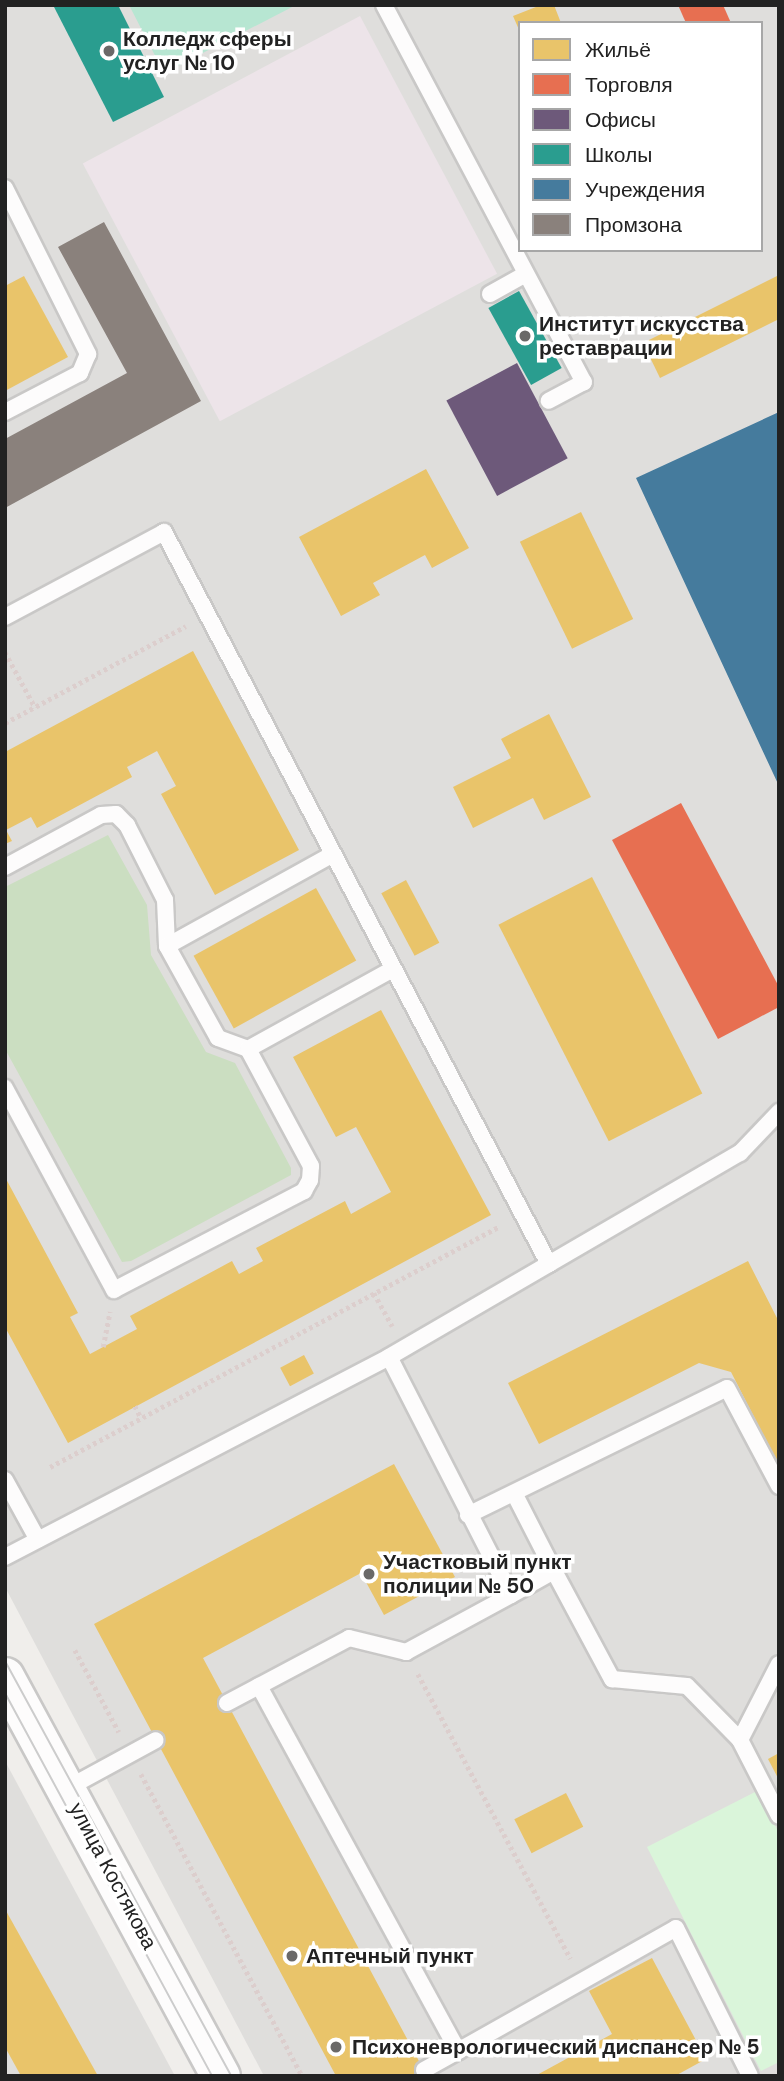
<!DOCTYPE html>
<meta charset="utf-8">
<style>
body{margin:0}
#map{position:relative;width:784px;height:2081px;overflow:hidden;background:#f0eeeb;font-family:"DM Sans",sans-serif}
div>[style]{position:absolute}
.residential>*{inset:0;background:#dfdedc}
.industrial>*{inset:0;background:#ede4e9;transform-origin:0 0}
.forest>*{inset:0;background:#cbdec1}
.park>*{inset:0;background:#daf5da}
.pitch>*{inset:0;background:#b7e6d2}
.homes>*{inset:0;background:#e9c46a;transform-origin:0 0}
.shops>*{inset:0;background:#e76f51}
.offices>*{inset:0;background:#6d597a;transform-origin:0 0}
.schools>*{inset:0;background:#2a9d8f;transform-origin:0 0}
.public>*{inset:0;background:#457b9d}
.industry>*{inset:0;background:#8a817c}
.path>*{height:4.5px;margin-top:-2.25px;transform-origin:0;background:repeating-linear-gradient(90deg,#dccecd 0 3.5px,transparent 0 7px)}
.roads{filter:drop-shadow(2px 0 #c9c8c7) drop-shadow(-2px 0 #c9c8c7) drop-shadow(0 2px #c9c8c7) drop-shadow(0 -2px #c9c8c7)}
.service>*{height:16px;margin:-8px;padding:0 8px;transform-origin:8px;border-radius:8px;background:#fdfcfc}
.tertiary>*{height:38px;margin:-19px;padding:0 19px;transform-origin:19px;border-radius:19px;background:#fdfcfc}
.tram>*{height:2px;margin:-1px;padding:0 1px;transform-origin:1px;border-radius:1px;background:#ccc}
.dots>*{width:19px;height:19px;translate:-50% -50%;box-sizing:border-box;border:4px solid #fff;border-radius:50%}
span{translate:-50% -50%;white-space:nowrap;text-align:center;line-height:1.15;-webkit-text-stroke:7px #fff;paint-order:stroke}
.poi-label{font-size:21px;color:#222;font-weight:700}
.left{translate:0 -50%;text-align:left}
.street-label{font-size:21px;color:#222}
.frame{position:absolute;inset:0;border:7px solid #222;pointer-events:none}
.legend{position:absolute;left:518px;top:21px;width:245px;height:231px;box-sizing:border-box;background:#fff;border:2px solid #a7a7a7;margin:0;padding:9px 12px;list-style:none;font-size:21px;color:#222}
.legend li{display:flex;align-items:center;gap:14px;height:35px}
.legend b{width:35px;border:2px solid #a7a7a7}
</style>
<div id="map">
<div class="residential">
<div style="clip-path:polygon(evenodd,5px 5px,779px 5px,779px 2076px,264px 2076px,5px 1587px,5px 5px,520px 23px,761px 23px,761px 250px,520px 250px,520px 23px)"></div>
<div style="clip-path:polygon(5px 1761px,175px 2076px,5px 2076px)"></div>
</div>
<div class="industrial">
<div style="left:360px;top:16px;width:292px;height:314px;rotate:62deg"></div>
</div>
<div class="forest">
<div style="clip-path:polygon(108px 835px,147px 905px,151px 955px,206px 1052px,235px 1063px,291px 1168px,291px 1175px,131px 1261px,122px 1262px,5px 1049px,5px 887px)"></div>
</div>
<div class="park">
<div style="clip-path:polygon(757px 1791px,779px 1833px,779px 2062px,761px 2071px,647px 1847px)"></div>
</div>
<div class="pitch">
<div style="clip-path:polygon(129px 5px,296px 5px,164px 73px)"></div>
</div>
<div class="homes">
<div style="clip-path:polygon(541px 5px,554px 5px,561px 23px,520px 23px,520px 32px,513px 16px)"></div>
<div style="clip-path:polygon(779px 275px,779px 319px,660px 378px,643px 343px)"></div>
<div style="clip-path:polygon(24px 276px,68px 357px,5px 391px,5px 286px)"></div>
<div style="clip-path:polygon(426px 469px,469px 548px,432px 568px,425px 555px,373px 583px,380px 595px,341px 616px,299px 537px)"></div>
<div style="left:581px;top:512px;width:119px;height:68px;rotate:64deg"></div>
<div style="clip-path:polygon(193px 651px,299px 850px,215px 895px,161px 794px,176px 786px,157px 751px,127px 767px,132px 777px,37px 828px,31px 817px,6px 830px,12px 841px,5px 844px,5px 752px)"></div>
<div style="clip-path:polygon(549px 714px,591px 797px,544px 820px,533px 798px,473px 828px,453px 787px,511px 758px,501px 739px)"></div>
<div style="left:592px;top:877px;width:243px;height:105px;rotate:63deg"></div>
<div style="left:406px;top:880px;width:71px;height:28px;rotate:62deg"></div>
<div style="left:316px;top:888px;width:83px;height:140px;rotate:61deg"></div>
<div style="clip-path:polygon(381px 1010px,491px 1215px,68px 1443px,5px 1327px,5px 1177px,78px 1313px,70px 1317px,90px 1354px,137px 1329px,130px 1316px,232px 1261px,239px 1274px,263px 1261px,256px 1248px,345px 1201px,351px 1214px,391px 1192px,356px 1127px,336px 1137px,293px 1057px)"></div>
<div style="clip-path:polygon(748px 1261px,779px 1322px,779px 1466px,731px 1372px,699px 1363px,539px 1444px,508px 1383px)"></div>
<div style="left:304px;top:1355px;width:21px;height:27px;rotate:62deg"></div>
<div style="clip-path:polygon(394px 1464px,455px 1577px,384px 1615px,361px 1573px,203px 1658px,427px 2076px,336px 2076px,94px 1624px)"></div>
<div style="clip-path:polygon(779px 1753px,779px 1780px,768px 1759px)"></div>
<div style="left:566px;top:1793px;width:38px;height:58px;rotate:63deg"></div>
<div style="clip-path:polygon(5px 1909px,98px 2076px,21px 2076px,5px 2047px)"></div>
<div style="clip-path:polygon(652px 1958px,706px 2059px,675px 2076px,535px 2076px,612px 2034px,589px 1991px)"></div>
</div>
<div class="shops">
<div style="clip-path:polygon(678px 5px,723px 5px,731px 23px,686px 23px)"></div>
<div style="clip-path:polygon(681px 803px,779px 987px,779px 1007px,718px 1039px,612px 840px)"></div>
</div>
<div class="offices">
<div style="left:517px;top:363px;width:108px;height:80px;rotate:62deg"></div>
</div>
<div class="schools">
<div style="clip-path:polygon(53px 5px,118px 5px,164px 97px,113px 122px)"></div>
<div style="left:519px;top:291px;width:88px;height:35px;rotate:61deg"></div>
</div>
<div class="public">
<div style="clip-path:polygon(779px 412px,777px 488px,779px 786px,636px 478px)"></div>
</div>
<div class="industry">
<div style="clip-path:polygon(104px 222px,201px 401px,5px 508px,5px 439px,127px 373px,58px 247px)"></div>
</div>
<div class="path">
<div style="left:5px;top:652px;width:63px;rotate:61.4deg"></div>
<div style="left:5px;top:723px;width:205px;rotate:-28.2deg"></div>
<div style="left:374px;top:1293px;width:38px;rotate:61deg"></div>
<div style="left:103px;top:1347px;width:36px;rotate:-79deg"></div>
<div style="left:135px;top:1406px;width:13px;rotate:63deg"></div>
<div style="left:50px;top:1467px;width:510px;rotate:-28.17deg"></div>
<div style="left:75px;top:1650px;width:93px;rotate:61.8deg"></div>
<div style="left:418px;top:1674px;width:323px;rotate:61.8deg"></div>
<div style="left:141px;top:1774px;width:342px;rotate:61.9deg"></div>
</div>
<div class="roads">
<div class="service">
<div style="left:384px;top:5px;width:427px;rotate:62.1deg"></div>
<div style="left:584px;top:382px;width:40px;rotate:152deg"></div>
<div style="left:5px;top:188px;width:186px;rotate:63.4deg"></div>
<div style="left:88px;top:354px;width:21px;rotate:113deg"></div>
<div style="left:80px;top:373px;width:85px;rotate:152.5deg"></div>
<div style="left:490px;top:294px;width:41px;rotate:-29.1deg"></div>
<div style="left:5px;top:617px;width:180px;rotate:-28.1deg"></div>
<div style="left:164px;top:532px;width:827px;rotate:62.26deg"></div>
<div style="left:5px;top:867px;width:109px;rotate:-28.4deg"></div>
<div style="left:101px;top:815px;width:15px;rotate:-4deg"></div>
<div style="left:116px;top:814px;width:16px;rotate:45deg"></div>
<div style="left:127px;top:825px;width:84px;rotate:63.1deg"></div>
<div style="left:165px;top:900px;width:46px;rotate:87.5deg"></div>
<div style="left:167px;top:946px;width:105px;rotate:61deg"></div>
<div style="left:218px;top:1038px;width:32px;rotate:20deg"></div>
<div style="left:248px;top:1049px;width:133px;rotate:61.7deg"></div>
<div style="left:311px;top:1166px;width:14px;rotate:94deg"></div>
<div style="left:310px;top:1180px;width:13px;rotate:119deg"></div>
<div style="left:304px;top:1191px;width:214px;rotate:152.5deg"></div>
<div style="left:114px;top:1290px;width:230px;rotate:-118.4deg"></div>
<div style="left:167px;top:946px;width:190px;rotate:-29deg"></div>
<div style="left:248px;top:1049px;width:166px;rotate:-28.9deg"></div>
<div style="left:5px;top:1480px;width:68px;rotate:61.2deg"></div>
<div style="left:514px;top:1493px;width:88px;rotate:62.9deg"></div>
<div style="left:468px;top:1515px;width:288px;rotate:-26.1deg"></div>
<div style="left:727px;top:1388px;width:111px;rotate:62deg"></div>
<div style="left:5px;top:1557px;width:433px;rotate:-27.5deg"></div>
<div style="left:389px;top:1357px;width:406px;rotate:-30.2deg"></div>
<div style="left:740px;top:1153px;width:57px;rotate:-46.4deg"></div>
<div style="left:511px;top:1595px;width:49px;rotate:-29.2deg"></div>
<div style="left:554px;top:1571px;width:123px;rotate:61.8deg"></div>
<div style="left:612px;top:1679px;width:75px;rotate:5.3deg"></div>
<div style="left:687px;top:1686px;width:76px;rotate:45.5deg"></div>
<div style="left:779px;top:1664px;width:85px;rotate:117.2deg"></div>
<div style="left:740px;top:1740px;width:85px;rotate:62.8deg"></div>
<div style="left:259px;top:1686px;width:416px;rotate:61.4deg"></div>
<div style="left:458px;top:2051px;width:250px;rotate:-29.4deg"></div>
<div style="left:676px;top:1928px;width:165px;rotate:63.4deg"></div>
<div style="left:227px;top:1703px;width:138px;rotate:-28deg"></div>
<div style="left:349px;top:1638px;width:59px;rotate:13.8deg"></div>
<div style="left:406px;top:1652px;width:119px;rotate:-28.5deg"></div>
<div style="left:511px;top:1595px;width:267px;rotate:-117.1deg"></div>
<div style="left:66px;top:1789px;width:102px;rotate:-28.6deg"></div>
<div style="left:424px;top:2070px;width:39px;rotate:-29deg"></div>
</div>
<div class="tertiary">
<div style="left:5px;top:1677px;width:454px;rotate:61.6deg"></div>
</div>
</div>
<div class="tram">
<div style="left:5px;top:1661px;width:473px;rotate:61.4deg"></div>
<div style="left:5px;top:1693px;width:435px;rotate:61.6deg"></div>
</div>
<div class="dots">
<div style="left:109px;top:51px;background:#6a6968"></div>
<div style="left:525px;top:336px;background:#6a6968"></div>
<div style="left:369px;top:1574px;background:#6a6968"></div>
<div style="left:292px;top:1956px;background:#6a6968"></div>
<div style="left:336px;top:2047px;background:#6a6968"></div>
</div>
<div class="poi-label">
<span class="left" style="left:123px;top:51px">Колледж сферы<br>услуг № 10</span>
<span class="left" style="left:539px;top:336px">Институт искусства<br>реставрации</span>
<span class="left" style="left:383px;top:1574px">Участковый пункт<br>полиции № 50</span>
<span class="left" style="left:306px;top:1956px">Аптечный пункт</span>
<span class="left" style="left:352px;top:2047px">Психоневрологический диспансер № 5</span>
</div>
<div class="street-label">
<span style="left:113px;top:1876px;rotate:62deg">улица Костякова</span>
</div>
<div class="frame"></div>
<ul class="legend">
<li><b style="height:19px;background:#e9c46a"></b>Жильё</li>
<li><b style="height:19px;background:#e76f51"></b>Торговля</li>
<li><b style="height:19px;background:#6d597a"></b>Офисы</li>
<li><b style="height:19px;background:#2a9d8f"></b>Школы</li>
<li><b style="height:19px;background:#457b9d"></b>Учреждения</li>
<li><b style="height:19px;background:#8a817c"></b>Промзона</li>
</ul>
</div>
